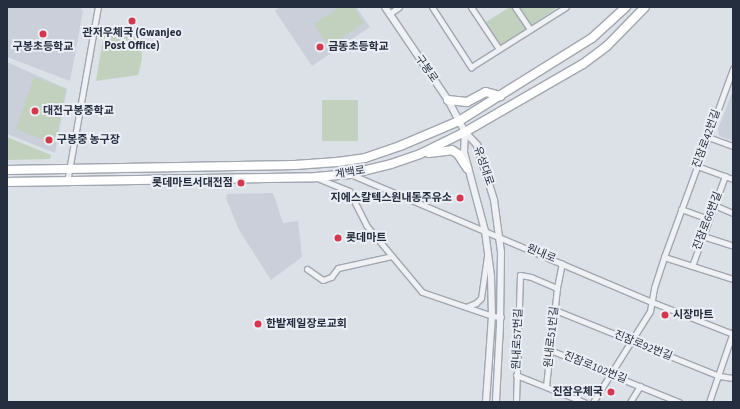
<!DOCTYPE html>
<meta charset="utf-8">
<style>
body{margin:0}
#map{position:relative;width:740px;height:409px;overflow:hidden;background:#dce0e7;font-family:"Source Sans 3","Noto Sans KR",sans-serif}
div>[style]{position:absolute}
.built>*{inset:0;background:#cacfd9}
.green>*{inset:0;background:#c2d1bd;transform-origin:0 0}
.roads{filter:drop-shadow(1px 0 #a1a7b1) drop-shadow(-1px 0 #a1a7b1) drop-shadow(0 1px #a1a7b1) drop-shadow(0 -1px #a1a7b1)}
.minor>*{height:5px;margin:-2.5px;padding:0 2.5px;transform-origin:2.5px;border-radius:2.5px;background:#eff1f5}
.tertiary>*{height:6px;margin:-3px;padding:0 3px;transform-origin:3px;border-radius:3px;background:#eff1f5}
.primary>*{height:8px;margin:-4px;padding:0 4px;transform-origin:4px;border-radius:4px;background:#fff}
.dots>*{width:11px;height:11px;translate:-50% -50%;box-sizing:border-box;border:2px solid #ebeff5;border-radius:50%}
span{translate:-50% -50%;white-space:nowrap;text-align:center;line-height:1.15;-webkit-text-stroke:4px #ebeff5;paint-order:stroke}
.poi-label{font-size:11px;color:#252e3e;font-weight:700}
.left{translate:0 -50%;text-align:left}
.right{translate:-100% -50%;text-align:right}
.street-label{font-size:11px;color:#252e3e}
.frame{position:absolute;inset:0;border:8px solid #252e3e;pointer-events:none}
</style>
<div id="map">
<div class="built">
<div style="clip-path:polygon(7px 7px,80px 7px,83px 11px,70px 81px,7px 57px)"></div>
<div style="clip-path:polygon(279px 7px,356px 7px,370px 27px,312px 66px,275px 11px)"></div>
<div style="clip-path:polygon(7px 62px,67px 89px,55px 153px,7px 134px)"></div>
<div style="clip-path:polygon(733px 90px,733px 141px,719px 136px,718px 129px)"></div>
<div style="clip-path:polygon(273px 193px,283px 223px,298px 221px,302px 257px,271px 280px,239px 230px,226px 198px,227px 194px)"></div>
</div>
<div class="green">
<div style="clip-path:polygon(339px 7px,353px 7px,364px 23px,329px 47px,314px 24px)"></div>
<div style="clip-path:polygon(510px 7px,513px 7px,527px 28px,500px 47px,483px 24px)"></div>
<div style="clip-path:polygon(518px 7px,558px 7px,532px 25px,529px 24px)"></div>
<div style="clip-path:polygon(140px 32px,142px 59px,138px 75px,96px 81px,104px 33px,120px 34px)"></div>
<div style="clip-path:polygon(34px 77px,66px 89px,55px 144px,16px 129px)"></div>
<div style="left:322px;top:100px;width:36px;height:41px"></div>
<div style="clip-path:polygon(7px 137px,51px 155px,50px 159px,7px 160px)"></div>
</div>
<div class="roads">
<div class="minor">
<div style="left:432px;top:7px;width:72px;rotate:57deg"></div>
<div style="left:471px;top:67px;width:112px;rotate:-32.3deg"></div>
<div style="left:471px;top:7px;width:50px;rotate:56.3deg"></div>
<div style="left:515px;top:7px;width:27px;rotate:56deg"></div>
<div style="left:389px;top:14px;width:12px;rotate:-35deg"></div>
<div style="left:708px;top:137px;width:27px;rotate:20deg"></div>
<div style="left:697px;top:166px;width:38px;rotate:20deg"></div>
<div style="left:350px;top:174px;width:328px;rotate:23deg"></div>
<div style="left:652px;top:302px;width:87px;rotate:21.6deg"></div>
<div style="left:317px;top:178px;width:35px;rotate:22deg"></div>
<div style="left:349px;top:191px;width:38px;rotate:63deg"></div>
<div style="left:366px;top:225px;width:87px;rotate:50.1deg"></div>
<div style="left:422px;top:292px;width:74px;rotate:18.9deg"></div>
<div style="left:492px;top:316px;width:9px;rotate:6deg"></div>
<div style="left:67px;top:182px;width:178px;rotate:-80deg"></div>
<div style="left:714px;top:205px;width:21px;rotate:23deg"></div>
<div style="left:681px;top:209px;width:30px;rotate:20deg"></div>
<div style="left:703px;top:236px;width:32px;rotate:18deg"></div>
<div style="left:664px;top:257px;width:72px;rotate:17.7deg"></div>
<div style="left:692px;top:266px;width:96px;rotate:-69.9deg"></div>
<div style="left:307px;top:269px;width:19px;rotate:35deg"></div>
<div style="left:323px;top:280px;width:9px;rotate:-21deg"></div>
<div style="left:331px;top:277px;width:11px;rotate:-52deg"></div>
<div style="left:338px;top:268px;width:55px;rotate:-12.5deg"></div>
<div style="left:466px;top:307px;width:11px;rotate:-22deg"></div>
<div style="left:476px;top:303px;width:7px;rotate:-45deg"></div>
<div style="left:481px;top:298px;width:42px;rotate:-81.9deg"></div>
<div style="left:555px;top:310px;width:177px;rotate:21.9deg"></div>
<div style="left:719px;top:376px;width:14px;rotate:8deg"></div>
<div style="left:550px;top:350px;width:139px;rotate:22deg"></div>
<div style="left:516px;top:375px;width:73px;rotate:21.7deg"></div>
<div style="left:546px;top:386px;width:99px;rotate:-83.6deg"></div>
<div style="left:557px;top:288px;width:25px;rotate:-79deg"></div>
<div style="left:516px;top:402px;width:127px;rotate:-88.2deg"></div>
<div style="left:520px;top:275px;width:11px;rotate:10deg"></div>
<div style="left:531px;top:277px;width:28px;rotate:23deg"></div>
<div style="left:593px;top:402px;width:107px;rotate:-57.9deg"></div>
<div style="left:650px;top:311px;width:23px;rotate:-80deg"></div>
<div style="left:654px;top:288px;width:33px;rotate:-72deg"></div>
<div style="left:664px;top:257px;width:201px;rotate:-69.9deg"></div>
<div style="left:630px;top:402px;width:19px;rotate:-58deg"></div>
<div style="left:709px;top:402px;width:74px;rotate:-71.1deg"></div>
</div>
<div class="tertiary">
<div style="left:385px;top:7px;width:112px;rotate:55.9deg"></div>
<div style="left:448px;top:100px;width:36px;rotate:62deg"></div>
<div style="left:465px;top:132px;width:18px;rotate:47deg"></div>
<div style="left:477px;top:145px;width:58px;rotate:72.8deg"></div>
<div style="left:494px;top:200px;width:52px;rotate:82.3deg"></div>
<div style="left:501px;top:252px;width:73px;rotate:90.8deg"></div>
<div style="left:500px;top:325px;width:77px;rotate:93deg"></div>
<div style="left:465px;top:132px;width:20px;rotate:93deg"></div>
<div style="left:464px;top:152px;width:82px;rotate:75.1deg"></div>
<div style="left:485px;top:231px;width:45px;rotate:82.4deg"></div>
<div style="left:491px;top:276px;width:40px;rotate:88.6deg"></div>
<div style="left:492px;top:316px;width:86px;rotate:94deg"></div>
</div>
<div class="primary">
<div style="left:448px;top:100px;width:19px;rotate:6deg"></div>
<div style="left:467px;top:102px;width:21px;rotate:-28deg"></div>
<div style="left:486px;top:92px;width:15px;rotate:16deg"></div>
<div style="left:429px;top:153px;width:23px;rotate:-7deg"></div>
<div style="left:452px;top:150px;width:7px;rotate:34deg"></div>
<div style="left:458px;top:154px;width:17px;rotate:57deg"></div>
<div style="left:7px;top:170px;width:288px;rotate:-1deg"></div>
<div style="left:295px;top:165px;width:42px;rotate:-4.1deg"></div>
<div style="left:337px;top:162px;width:28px;rotate:-8deg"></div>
<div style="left:365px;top:158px;width:37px;rotate:-19deg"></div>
<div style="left:400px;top:146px;width:64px;rotate:-23deg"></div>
<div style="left:459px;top:121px;width:157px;rotate:-32deg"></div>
<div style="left:592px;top:38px;width:46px;rotate:-42.4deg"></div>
<div style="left:7px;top:182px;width:309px;rotate:-0.9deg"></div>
<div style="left:316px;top:177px;width:34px;rotate:-5deg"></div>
<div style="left:350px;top:174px;width:42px;rotate:-13.7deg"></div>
<div style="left:391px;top:164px;width:31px;rotate:-19deg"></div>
<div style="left:420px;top:154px;width:50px;rotate:-26.1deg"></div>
<div style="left:465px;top:132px;width:136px;rotate:-30deg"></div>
<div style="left:583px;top:64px;width:30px;rotate:-37deg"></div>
<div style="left:607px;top:46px;width:54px;rotate:-45.7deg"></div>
</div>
</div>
<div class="dots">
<div style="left:132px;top:21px;background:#d5384d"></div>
<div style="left:43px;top:34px;background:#d5384d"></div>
<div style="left:320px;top:47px;background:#d5384d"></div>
<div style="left:35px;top:111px;background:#d5384d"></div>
<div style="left:49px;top:140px;background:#d5384d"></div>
<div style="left:241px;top:183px;background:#d5384d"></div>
<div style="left:460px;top:198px;background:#d5384d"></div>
<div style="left:338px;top:238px;background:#d5384d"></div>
<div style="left:665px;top:315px;background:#d5384d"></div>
<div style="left:258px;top:324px;background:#d5384d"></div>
<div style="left:611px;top:392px;background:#d5384d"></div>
</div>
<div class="poi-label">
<span style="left:132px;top:40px">관저우체국 (Gwanjeo<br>Post Office)</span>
<span style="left:43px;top:47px">구봉초등학교</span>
<span class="left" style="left:328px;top:47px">금동초등학교</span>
<span class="left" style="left:43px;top:111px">대전구봉중학교</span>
<span class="left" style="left:57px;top:140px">구봉중 농구장</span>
<span class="right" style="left:233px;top:183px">롯데마트서대전점</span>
<span class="right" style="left:452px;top:198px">지에스칼텍스원내동주유소</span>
<span class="left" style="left:346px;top:238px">롯데마트</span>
<span class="left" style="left:673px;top:315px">시장마트</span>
<span class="left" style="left:266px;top:324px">한밭제일장로교회</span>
<span class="right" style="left:603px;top:392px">진잠우체국</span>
</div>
<div class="street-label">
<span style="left:426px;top:69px;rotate:55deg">구봉로</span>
<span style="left:707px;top:139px;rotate:-70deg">진잠로42번길</span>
<span style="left:483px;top:166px;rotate:71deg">유성대로</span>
<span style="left:350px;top:173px;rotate:-9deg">계백로</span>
<span style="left:708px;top:221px;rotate:-69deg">진잠로66번길</span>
<span style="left:541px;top:254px;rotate:22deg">원내로</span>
<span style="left:552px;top:337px;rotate:-84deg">원내로51번길</span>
<span style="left:518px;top:339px;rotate:-88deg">원내로57번길</span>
<span style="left:643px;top:346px;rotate:22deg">진잠로92번길</span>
<span style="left:595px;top:368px;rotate:22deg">진잠로102번길</span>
</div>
<div class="frame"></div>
</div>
